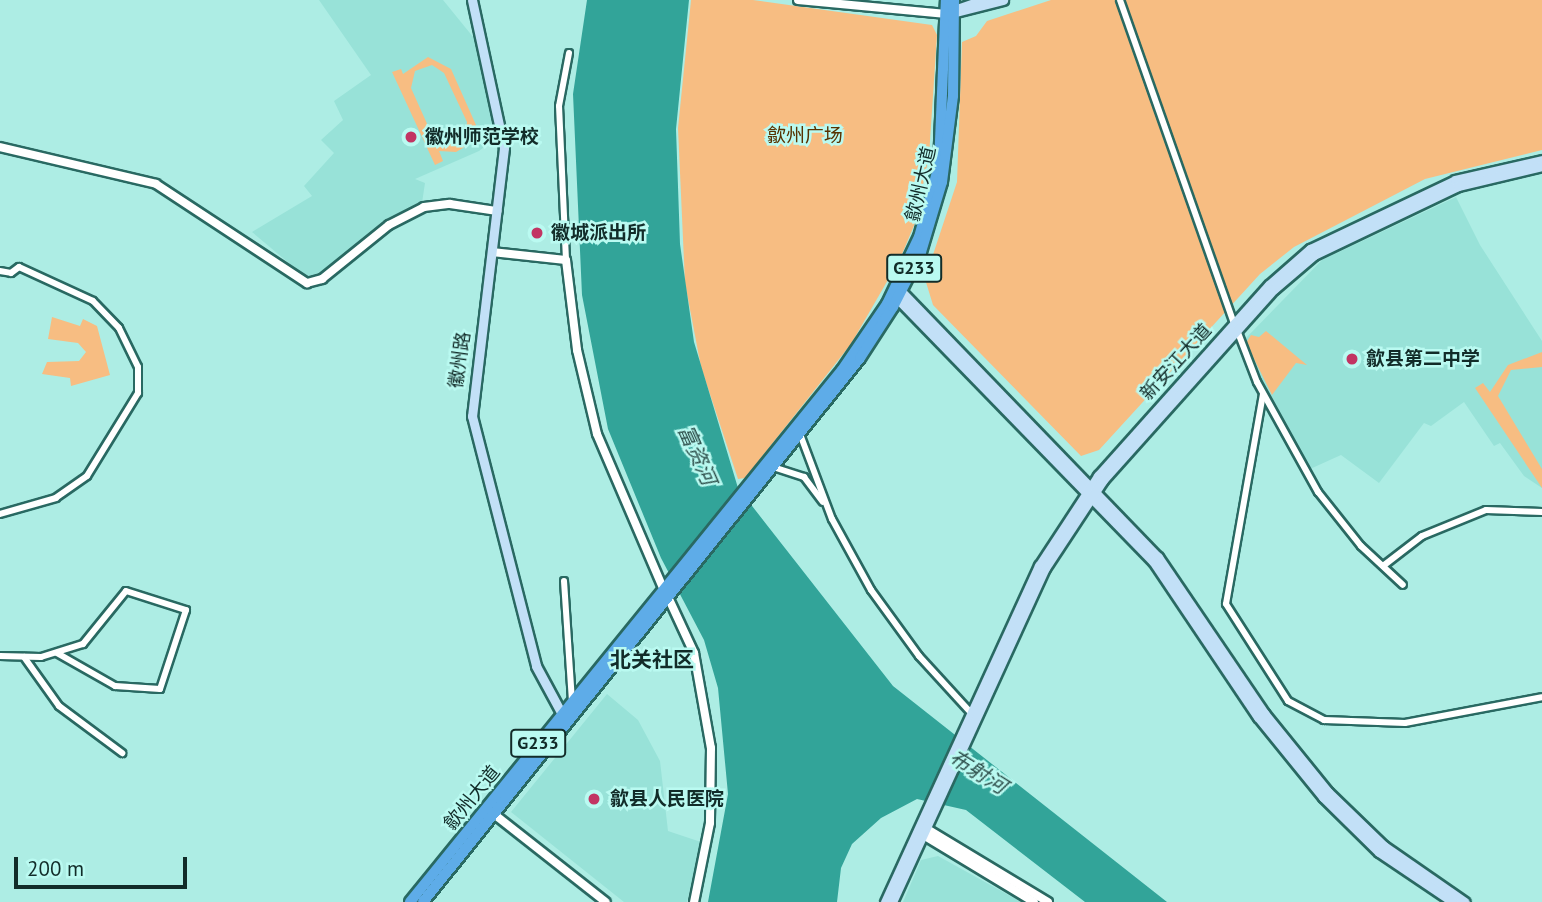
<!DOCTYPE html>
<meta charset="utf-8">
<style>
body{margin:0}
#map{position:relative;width:1542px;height:902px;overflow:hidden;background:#adede4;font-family:"PT Sans","Noto Sans SC",sans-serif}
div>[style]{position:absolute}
.built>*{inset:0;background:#98e2d8}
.green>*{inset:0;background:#f7bd82}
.water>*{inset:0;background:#32a499}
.roads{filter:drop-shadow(2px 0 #296962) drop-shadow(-2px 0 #296962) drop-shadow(0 2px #296962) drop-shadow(0 -2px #296962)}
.minor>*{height:6px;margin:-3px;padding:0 3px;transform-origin:3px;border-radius:3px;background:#fff}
.tertiary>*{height:8px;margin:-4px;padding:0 4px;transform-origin:4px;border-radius:4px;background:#fff}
.secondary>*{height:9px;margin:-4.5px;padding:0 4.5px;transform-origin:4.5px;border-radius:4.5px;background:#c2e0f7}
.trunk>*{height:10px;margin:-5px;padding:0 5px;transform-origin:5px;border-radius:5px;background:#5eace8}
.dots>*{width:19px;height:19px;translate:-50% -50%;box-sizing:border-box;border:4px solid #bafaf1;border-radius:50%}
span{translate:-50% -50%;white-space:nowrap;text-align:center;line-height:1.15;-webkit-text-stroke:5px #bafaf1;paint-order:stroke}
.shield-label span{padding:2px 5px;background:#bafaf1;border:2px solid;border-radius:5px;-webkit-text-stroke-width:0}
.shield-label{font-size:18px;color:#122c29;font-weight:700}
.park-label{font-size:19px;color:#583200}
.poi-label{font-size:19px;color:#122c29;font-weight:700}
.left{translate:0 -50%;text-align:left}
.street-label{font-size:19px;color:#122c29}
.water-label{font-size:21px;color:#2e4f4b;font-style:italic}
.neighbourhood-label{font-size:21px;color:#122c29;font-weight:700}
.scale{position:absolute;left:14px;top:857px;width:173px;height:32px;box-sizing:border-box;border:4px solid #122c29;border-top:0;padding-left:9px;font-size:21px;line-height:24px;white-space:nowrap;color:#122c29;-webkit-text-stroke:5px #bafaf1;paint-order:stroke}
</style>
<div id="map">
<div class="built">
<div style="clip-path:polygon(319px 0,443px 0,478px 43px,501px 134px,479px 151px,415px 179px,425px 183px,422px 203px,309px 280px,252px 232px,312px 196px,304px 186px,334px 153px,321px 140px,343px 120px,334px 101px,371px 75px)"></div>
<div style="clip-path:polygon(1456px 197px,1480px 245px,1542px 341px,1542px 488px,1524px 476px,1500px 443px,1494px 446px,1464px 402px,1431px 426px,1424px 423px,1379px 483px,1341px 455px,1310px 469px,1271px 404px,1245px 339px,1322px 260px)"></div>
<div style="clip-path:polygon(607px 694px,638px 720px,660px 761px,668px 831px,701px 842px,687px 902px,624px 902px,511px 812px)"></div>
<div style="clip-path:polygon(938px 856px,1021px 902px,903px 902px,921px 860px)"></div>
</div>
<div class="green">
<div style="clip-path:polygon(691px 0,753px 0,932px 25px,937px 35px,929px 156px,915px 223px,900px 259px,851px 344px,745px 478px,738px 479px,701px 367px,685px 283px,678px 128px)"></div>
<div style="clip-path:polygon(1051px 0,1542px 0,1542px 150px,1425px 179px,1294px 247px,1260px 274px,1099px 450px,1081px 456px,933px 305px,925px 279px,957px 182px,962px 42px,976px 36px,987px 21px)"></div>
<div style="clip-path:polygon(evenodd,428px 57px,451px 69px,476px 125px,468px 145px,456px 152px,439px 151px,443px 161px,435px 165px,392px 72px,401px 69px,403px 74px,428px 57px,432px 65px,444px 73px,467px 122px,465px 136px,453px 145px,433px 137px,411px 88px,415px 71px,432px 65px)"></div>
<div style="clip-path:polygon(52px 317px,80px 326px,83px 319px,97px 326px,110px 375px,71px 386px,70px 378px,42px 374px,47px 362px,79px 361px,86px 352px,78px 343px,48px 339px)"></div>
<div style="clip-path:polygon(1266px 331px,1307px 365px,1296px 363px,1272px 395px,1246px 343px,1251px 335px,1259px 337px)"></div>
<div style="clip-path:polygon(1542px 352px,1542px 367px,1511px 370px,1498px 396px,1542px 469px,1542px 488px,1475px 388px,1483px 383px,1490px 392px,1508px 365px)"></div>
</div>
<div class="water">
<div style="clip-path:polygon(587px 0,689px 0,676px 129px,680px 244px,694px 342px,738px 488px,893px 686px,1167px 902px,1085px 902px,966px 810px,917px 799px,881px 818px,852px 844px,841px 868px,837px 902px,708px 902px,728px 794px,718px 688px,704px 640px,661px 558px,608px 429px,582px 295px,573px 94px)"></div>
</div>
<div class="roads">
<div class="minor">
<div style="left:1120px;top:0;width:343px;rotate:70.6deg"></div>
<div style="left:566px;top:260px;width:154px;rotate:-92.6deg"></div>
<div style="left:559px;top:106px;width:54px;rotate:-79.3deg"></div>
<div style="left:0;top:271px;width:11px;rotate:10deg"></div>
<div style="left:11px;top:273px;width:10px;rotate:-37deg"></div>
<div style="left:19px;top:267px;width:81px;rotate:24.7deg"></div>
<div style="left:93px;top:301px;width:37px;rotate:46deg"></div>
<div style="left:119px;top:328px;width:43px;rotate:64deg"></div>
<div style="left:138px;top:367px;width:26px;rotate:90deg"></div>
<div style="left:138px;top:393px;width:97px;rotate:121.6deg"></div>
<div style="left:87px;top:476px;width:38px;rotate:145deg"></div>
<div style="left:56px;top:498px;width:58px;rotate:164.1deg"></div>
<div style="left:1237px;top:330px;width:56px;rotate:69deg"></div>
<div style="left:1257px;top:382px;width:126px;rotate:61deg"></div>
<div style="left:1318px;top:492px;width:69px;rotate:51.5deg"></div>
<div style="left:1361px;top:546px;width:57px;rotate:42.9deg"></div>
<div style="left:1263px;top:394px;width:213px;rotate:100deg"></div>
<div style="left:1226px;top:604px;width:115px;rotate:57.4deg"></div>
<div style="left:1288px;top:701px;width:41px;rotate:27.8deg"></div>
<div style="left:1324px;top:720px;width:81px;rotate:2.1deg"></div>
<div style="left:1405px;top:723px;width:139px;rotate:-10.7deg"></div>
<div style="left:800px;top:434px;width:91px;rotate:69.4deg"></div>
<div style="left:832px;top:519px;width:81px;rotate:61.2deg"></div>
<div style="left:871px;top:590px;width:82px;rotate:54deg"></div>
<div style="left:919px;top:656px;width:79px;rotate:47.6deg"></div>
<div style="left:773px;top:467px;width:33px;rotate:18deg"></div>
<div style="left:804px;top:477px;width:31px;rotate:53deg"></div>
<div style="left:1383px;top:566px;width:49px;rotate:-37.6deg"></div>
<div style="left:1422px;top:536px;width:69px;rotate:-22.1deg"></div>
<div style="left:1486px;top:510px;width:56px;rotate:2deg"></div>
<div style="left:564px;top:581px;width:120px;rotate:86.2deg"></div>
<div style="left:0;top:656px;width:41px;rotate:1.4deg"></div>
<div style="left:41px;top:657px;width:44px;rotate:-17.2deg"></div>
<div style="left:83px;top:644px;width:68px;rotate:-50.9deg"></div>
<div style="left:126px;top:591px;width:63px;rotate:17.6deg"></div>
<div style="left:186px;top:610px;width:83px;rotate:108.2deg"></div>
<div style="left:160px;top:689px;width:45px;rotate:-176.2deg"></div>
<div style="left:115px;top:686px;width:67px;rotate:-150.4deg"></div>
<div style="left:24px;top:657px;width:60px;rotate:54.5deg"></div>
<div style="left:59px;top:706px;width:79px;rotate:36.7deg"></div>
</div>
<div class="tertiary">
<div style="left:798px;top:0;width:149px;rotate:5.4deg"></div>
<div style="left:0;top:147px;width:160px;rotate:13.3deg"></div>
<div style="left:156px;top:184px;width:181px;rotate:33.3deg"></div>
<div style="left:307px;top:283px;width:16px;rotate:-15deg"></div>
<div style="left:322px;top:279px;width:86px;rotate:-38.9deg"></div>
<div style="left:389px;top:225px;width:39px;rotate:-27deg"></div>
<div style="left:424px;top:207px;width:26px;rotate:-7deg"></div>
<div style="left:450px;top:204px;width:48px;rotate:8.5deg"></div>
<div style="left:492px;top:252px;width:74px;rotate:6.2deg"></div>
<div style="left:566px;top:260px;width:91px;rotate:83deg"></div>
<div style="left:577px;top:350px;width:86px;rotate:76.6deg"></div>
<div style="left:597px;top:434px;width:170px;rotate:66.8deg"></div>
<div style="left:668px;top:597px;width:62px;rotate:65.1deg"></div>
<div style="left:694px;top:653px;width:97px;rotate:79.9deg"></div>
<div style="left:711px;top:748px;width:75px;rotate:90.8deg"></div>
<div style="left:710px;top:823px;width:81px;rotate:101.4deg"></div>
<div style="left:494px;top:814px;width:142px;rotate:38.2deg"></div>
<div style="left:922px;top:826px;width:147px;rotate:31.1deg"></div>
<div style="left:920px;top:833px;width:133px;rotate:31.2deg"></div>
</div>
<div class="secondary">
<div style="left:472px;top:0;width:151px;rotate:77.8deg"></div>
<div style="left:504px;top:148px;width:270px;rotate:96.8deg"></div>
<div style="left:472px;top:416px;width:258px;rotate:75.6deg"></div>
<div style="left:536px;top:666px;width:55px;rotate:61.6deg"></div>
<div style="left:948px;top:12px;width:36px;rotate:-19deg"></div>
<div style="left:948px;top:14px;width:57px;rotate:-14.3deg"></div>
<div style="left:898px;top:288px;width:374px;rotate:46deg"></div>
<div style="left:1158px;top:557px;width:189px;rotate:55.8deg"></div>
<div style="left:1264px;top:713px;width:102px;rotate:51deg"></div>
<div style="left:1328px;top:792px;width:78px;rotate:44deg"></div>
<div style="left:1384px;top:846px;width:98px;rotate:34.7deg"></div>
<div style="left:894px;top:295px;width:371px;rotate:45.8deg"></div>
<div style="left:1153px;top:561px;width:188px;rotate:56.1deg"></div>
<div style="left:1258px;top:717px;width:103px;rotate:50.9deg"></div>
<div style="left:1323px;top:797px;width:78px;rotate:44.5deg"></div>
<div style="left:1379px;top:852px;width:89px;rotate:34deg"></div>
<div style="left:885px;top:902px;width:370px;rotate:-65.4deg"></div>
<div style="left:1039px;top:566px;width:108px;rotate:-56.8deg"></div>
<div style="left:1098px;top:476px;width:256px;rotate:-48.2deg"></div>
<div style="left:1269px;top:285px;width:55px;rotate:-41.3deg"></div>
<div style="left:1310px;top:249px;width:161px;rotate:-25.4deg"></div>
<div style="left:1455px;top:180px;width:89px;rotate:-12.9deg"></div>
<div style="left:892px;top:902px;width:367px;rotate:-65.4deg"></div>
<div style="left:1045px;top:568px;width:105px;rotate:-56.6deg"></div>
<div style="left:1103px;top:480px;width:256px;rotate:-48.2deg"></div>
<div style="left:1274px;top:289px;width:52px;rotate:-40.4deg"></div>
<div style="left:1314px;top:255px;width:160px;rotate:-25.6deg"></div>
<div style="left:1458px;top:186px;width:86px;rotate:-13.4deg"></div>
</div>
<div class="trunk">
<div style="left:410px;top:902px;width:685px;rotate:-50.92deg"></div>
<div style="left:842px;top:370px;width:80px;rotate:-55.7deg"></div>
<div style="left:887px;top:304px;width:74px;rotate:-64.5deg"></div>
<div style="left:919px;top:237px;width:75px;rotate:-74.5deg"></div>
<div style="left:939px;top:165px;width:165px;rotate:-87.6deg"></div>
<div style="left:423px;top:902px;width:698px;rotate:-51.22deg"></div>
<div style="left:860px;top:358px;width:61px;rotate:-57.1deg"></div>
<div style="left:893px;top:307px;width:62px;rotate:-63deg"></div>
<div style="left:921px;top:252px;width:73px;rotate:-73.3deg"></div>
<div style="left:942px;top:182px;width:87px;rotate:-82.7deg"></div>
<div style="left:953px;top:96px;width:96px;rotate:-89.4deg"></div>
</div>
</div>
<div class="dots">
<div style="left:411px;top:137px;background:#c23563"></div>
<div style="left:537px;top:233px;background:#c23563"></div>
<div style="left:1352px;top:359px;background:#c23563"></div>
<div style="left:594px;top:799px;background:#c23563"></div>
</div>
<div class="shield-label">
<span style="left:914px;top:268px">G233</span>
<span style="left:538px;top:743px">G233</span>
</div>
<div class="park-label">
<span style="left:805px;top:136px">歙州广场</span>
</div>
<div class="poi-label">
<span class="left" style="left:425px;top:137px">徽州师范学校</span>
<span class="left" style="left:551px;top:233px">徽城派出所</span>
<span class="left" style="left:1366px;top:359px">歙县第二中学</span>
<span class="left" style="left:610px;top:799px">歙县人民医院</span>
</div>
<div class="street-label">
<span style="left:921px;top:184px;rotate:-77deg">歙州大道</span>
<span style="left:460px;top:360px;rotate:-82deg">徽州路</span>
<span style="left:1176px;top:362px;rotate:-48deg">新安江大道</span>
<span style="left:472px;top:798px;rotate:-51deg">歙州大道</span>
</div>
<div class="water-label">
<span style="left:697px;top:455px;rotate:66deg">富资河</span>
<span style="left:978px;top:772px;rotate:32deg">布射河</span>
</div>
<div class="neighbourhood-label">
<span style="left:652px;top:660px">北关社区</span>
</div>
<div class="scale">200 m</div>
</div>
